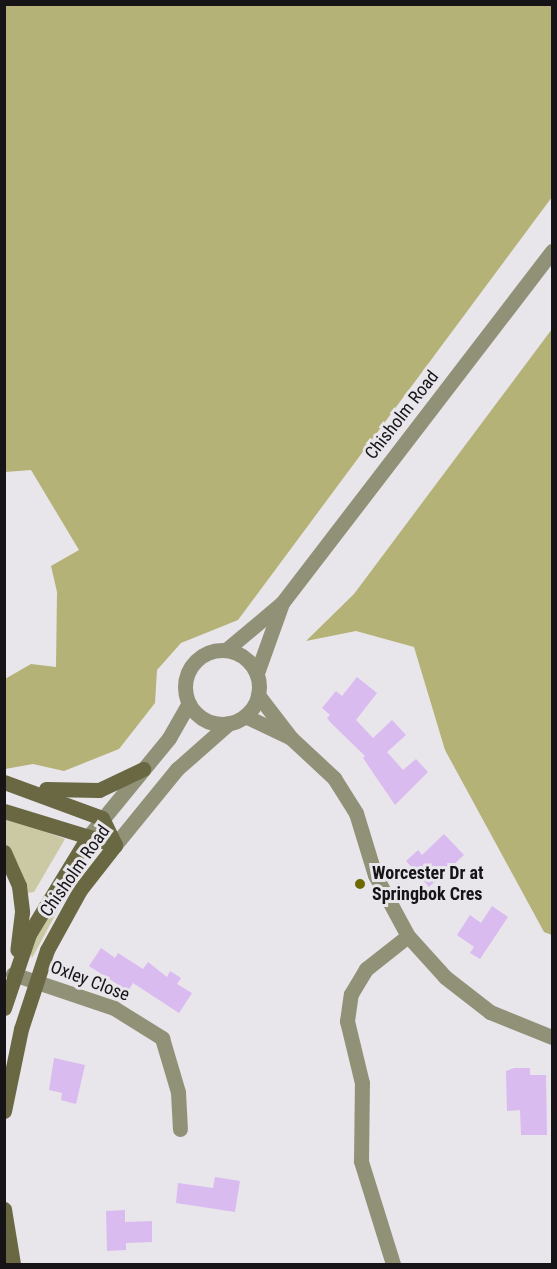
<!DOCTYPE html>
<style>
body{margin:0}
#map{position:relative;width:557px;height:1269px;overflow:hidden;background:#e8e5eb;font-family:"Roboto Condensed",sans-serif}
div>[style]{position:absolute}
.green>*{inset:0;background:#cac9a4}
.forest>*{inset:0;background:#b4b276}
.building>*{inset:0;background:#dabbf0}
.minor>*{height:15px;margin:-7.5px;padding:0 7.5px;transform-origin:7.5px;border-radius:7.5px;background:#919178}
.tertiary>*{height:15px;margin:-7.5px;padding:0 7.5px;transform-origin:7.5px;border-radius:7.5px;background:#919178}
.tertiary>.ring{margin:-7.5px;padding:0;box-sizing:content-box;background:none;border:15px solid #919178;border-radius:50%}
.secondary>*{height:15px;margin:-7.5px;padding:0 7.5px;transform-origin:7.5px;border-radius:7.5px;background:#696843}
.dots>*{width:16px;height:16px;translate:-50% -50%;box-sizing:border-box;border:3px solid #e8e5eb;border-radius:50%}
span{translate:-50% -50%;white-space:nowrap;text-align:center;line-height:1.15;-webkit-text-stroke:6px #e8e5eb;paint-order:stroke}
.street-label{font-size:18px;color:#161417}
.poi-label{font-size:18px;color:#161417;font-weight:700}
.left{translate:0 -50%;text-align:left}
.frame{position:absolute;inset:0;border:6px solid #161417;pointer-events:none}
</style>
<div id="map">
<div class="green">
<div style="clip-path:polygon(4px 816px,65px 839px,34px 892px,27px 893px,19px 866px,5px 843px)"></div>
<div style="clip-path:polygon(81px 857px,72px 884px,32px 958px,29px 949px)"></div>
</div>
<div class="forest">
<div style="clip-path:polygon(5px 4px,552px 5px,552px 197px,238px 620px,181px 643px,157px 670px,155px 703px,119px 749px,64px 771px,33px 764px,5px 769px,5px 679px,31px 664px,56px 667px,57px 592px,51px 566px,79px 550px,31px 470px,5px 472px)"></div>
<div style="clip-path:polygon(552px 329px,552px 935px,544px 932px,445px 750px,414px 647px,356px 631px,306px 641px,354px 594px)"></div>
</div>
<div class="building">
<div style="clip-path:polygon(357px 677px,377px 693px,356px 720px,373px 738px,392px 720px,406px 735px,387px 752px,403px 770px,416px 759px,428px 772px,395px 805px,363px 758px,365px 756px,331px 723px,327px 718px,330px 715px,322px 708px,336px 691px,342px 696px)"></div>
<div style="clip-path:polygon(444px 834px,464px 855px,429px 887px,406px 861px,418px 850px,422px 855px)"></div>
<div style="clip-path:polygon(492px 906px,508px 917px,480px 959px,470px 953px,474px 947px,457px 935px,470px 915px,481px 923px)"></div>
<div style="clip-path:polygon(101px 948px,115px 958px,118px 953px,143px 969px,148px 962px,167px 977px,170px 971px,181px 978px,177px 984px,192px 993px,179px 1013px,133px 983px,128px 991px,89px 966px)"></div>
<div style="clip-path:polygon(54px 1058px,85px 1065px,76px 1104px,61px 1100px,62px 1093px,49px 1090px)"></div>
<div style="clip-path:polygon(514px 1068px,530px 1068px,530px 1075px,546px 1075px,547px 1135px,521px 1135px,520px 1110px,507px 1111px,506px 1071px)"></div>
<div style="clip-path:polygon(215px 1177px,240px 1181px,235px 1212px,176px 1203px,178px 1183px,213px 1188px)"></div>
<div style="clip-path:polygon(125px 1210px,125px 1222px,152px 1221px,152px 1242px,126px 1243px,126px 1250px,107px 1251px,106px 1211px)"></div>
</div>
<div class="minor">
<div style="left:258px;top:695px;width:54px;rotate:52.5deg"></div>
<div style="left:291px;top:738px;width:59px;rotate:42.9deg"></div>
<div style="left:334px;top:778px;width:41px;rotate:57.8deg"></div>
<div style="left:356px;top:813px;width:65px;rotate:73deg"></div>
<div style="left:375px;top:875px;width:69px;rotate:61.6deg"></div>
<div style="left:408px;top:936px;width:55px;rotate:47.9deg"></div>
<div style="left:445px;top:977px;width:57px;rotate:37.9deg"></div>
<div style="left:490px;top:1012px;width:67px;rotate:22deg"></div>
<div style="left:245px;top:716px;width:49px;rotate:25.5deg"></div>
<div style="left:13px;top:974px;width:107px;rotate:18.6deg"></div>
<div style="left:114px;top:1008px;width:57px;rotate:32deg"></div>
<div style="left:162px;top:1038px;width:56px;rotate:73.5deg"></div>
<div style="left:178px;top:1092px;width:37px;rotate:87deg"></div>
<div style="left:393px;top:1264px;width:108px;rotate:-107.3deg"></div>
<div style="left:361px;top:1161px;width:78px;rotate:-89.3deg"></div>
<div style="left:362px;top:1083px;width:64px;rotate:-103.6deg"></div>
<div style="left:347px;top:1021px;width:27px;rotate:-82deg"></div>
<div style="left:351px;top:994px;width:29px;rotate:-59deg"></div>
<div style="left:366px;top:969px;width:53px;rotate:-38.2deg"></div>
</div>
<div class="tertiary">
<div style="left:226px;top:650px;width:73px;rotate:-40deg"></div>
<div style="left:282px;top:603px;width:444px;rotate:-52.5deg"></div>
<div class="ring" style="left:185px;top:650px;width:59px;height:59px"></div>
<div style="left:257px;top:673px;width:74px;rotate:-70.3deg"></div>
<div style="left:88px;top:837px;width:128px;rotate:-50.7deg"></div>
<div style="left:169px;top:738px;width:40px;rotate:-60.3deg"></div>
<div style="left:115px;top:845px;width:98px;rotate:-50.8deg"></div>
<div style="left:177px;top:769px;width:69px;rotate:-41.5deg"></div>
</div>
<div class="secondary">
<div style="left:4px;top:782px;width:104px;rotate:20.2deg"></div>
<div style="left:102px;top:818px;width:30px;rotate:64deg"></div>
<div style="left:46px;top:789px;width:53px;rotate:1.1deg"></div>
<div style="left:99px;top:790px;width:49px;rotate:-25.5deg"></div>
<div style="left:4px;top:811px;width:116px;rotate:17deg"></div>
<div style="left:4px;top:852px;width:37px;rotate:66deg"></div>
<div style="left:19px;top:886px;width:26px;rotate:83deg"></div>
<div style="left:22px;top:912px;width:38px;rotate:97deg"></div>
<div style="left:4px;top:1008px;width:78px;rotate:-71.3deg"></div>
<div style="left:29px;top:934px;width:114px;rotate:-58.7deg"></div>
<div style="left:4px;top:1111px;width:84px;rotate:-78.3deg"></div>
<div style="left:21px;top:1029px;width:83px;rotate:-71.8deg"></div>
<div style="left:47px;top:950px;width:68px;rotate:-61.2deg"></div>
<div style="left:80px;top:890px;width:57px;rotate:-52.1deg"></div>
<div style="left:4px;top:1209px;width:56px;rotate:80.7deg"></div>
</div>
<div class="dots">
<div style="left:360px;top:884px;background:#6e6902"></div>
</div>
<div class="street-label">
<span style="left:402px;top:415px;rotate:-52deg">Chisholm Road</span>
<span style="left:75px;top:871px;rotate:-55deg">Chisholm Road</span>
<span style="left:90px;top:981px;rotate:21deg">Oxley Close</span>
</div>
<div class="poi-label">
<span class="left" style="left:372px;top:884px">Worcester Dr at<br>Springbok Cres</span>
</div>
<div class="frame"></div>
</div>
